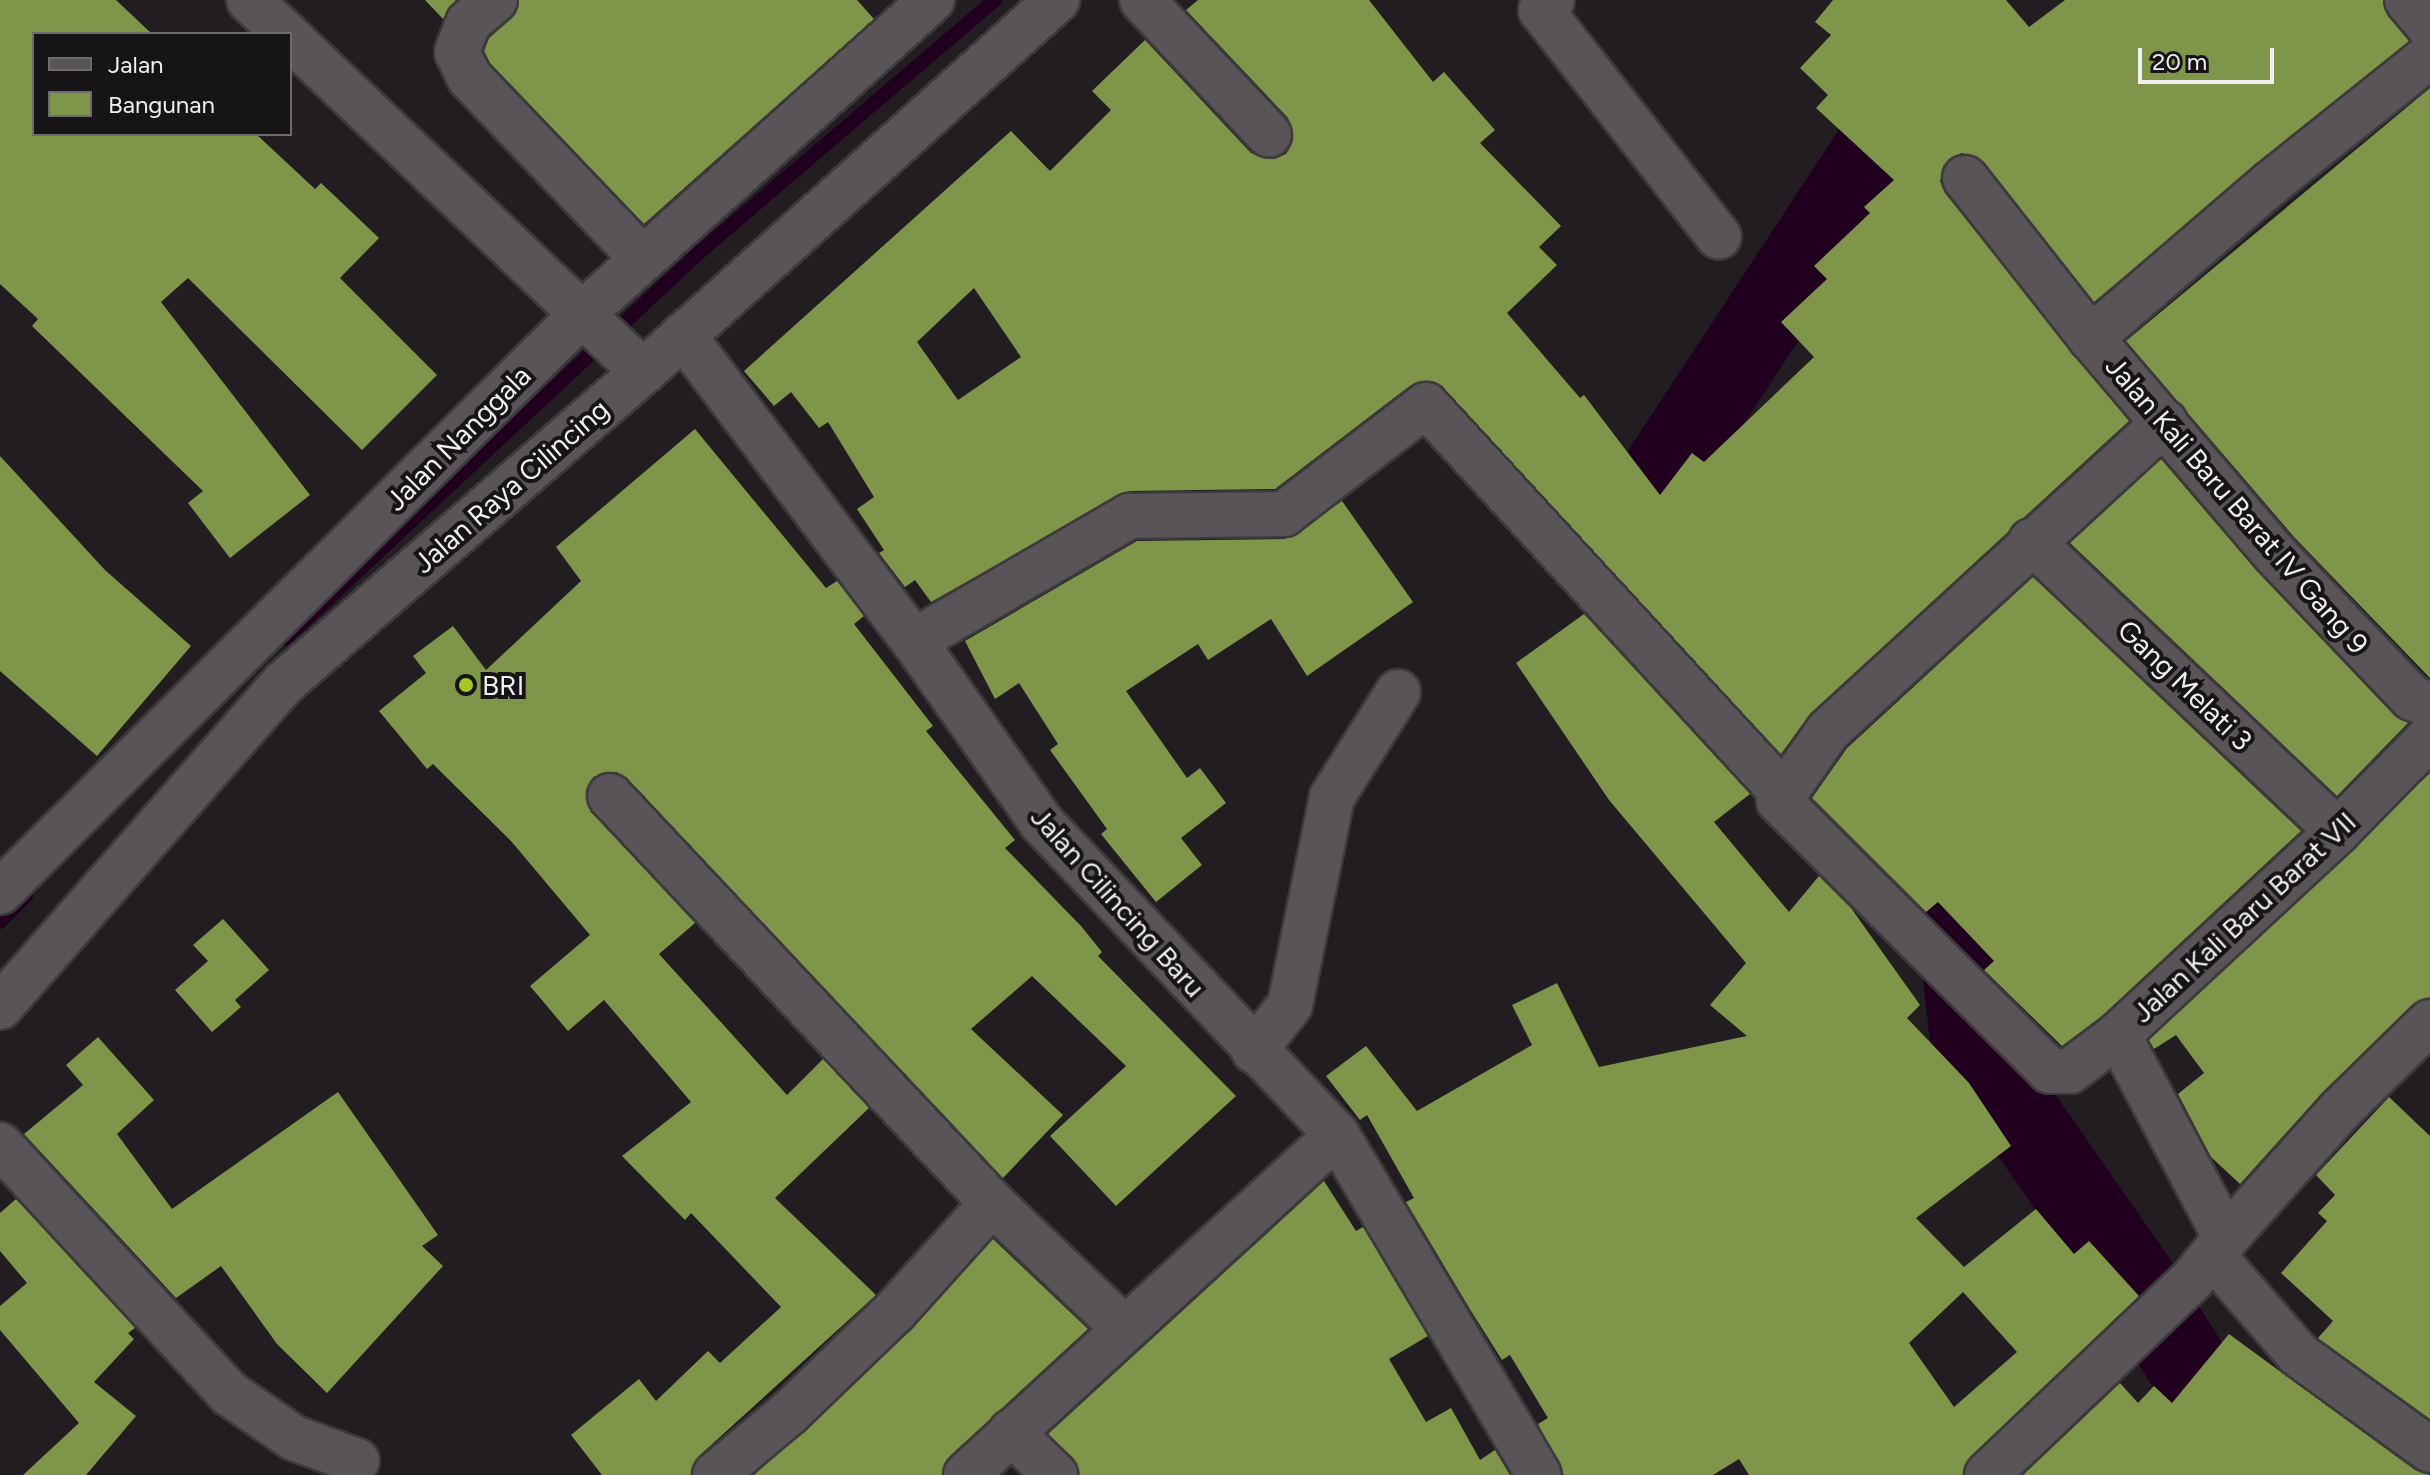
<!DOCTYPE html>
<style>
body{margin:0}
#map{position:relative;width:2430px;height:1475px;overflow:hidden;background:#211d20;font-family:Figtree,sans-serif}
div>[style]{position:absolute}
.stream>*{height:14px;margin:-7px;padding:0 7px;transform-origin:7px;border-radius:7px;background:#21001f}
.river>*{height:82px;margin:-41px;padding:0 41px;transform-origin:41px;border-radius:41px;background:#21001f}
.building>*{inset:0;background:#7f964a}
.roads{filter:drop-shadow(2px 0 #3d3a3d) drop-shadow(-2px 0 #3d3a3d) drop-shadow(0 2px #3d3a3d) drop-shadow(0 -2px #3d3a3d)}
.minor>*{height:44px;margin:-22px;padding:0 22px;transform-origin:22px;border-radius:22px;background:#585457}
.dots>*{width:22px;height:22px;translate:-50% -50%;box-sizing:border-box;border:4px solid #171417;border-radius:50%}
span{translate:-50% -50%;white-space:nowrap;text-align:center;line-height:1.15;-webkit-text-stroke:8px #171417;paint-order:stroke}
.street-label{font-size:28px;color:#f1eef0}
.poi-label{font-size:28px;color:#f1eef0}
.left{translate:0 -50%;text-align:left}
.legend{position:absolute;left:32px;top:32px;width:260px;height:104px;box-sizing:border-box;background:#171417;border:2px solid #6e6b6e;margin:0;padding:10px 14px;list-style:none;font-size:24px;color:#f1eef0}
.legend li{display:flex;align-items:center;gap:16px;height:40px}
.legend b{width:40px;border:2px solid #6e6b6e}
.scale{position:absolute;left:2138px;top:48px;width:136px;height:36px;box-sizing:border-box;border:4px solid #f1eef0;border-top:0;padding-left:10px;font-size:24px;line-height:28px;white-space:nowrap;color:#f1eef0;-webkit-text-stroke:6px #171417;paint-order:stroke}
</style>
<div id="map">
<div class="stream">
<div style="left:285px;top:639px;width:569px;rotate:-43.01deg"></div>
<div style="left:701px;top:251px;width:387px;rotate:-40.5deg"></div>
<div style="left:0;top:922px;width:37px;rotate:-45deg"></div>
</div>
<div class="river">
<div style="left:1930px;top:0;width:48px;rotate:74.2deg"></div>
<div style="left:1943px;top:46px;width:541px;rotate:123.31deg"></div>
<div style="left:1646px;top:498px;width:297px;rotate:44.5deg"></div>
<div style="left:1858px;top:706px;width:242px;rotate:65.6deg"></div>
<div style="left:1958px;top:926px;width:122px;rotate:83.4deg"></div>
<div style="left:1972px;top:1047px;width:282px;rotate:55.1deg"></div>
<div style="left:2133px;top:1278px;width:209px;rotate:57.9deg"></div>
<div style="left:2244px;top:1455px;width:30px;rotate:42deg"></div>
</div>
<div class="building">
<div style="clip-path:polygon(0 0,116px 0,152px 34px,34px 34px,34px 134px,256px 134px,315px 189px,321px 183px,379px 238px,340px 278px,437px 375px,362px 450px,188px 278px,161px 302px,310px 495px,230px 558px,188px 503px,203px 491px,32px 326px,38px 319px,0 284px)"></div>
<div style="clip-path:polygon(425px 0,456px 0,443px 19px)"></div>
<div style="clip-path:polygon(519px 0,857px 0,874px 19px,644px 224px,490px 63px,484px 51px,489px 38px,512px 18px)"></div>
<div style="clip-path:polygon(evenodd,1198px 0,1369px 0,1433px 82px,1444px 72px,1495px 130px,1480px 143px,1561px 226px,1539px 247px,1557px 265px,1507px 313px,1580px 398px,1584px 395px,1660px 495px,1692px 453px,1704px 462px,1814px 357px,1781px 322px,1827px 279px,1814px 266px,1870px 213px,1864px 207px,1894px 180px,1816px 108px,1828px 95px,1800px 68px,1831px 35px,1815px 22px,1833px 0,2006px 0,2029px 27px,2065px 0,2383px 0,2388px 16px,2409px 41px,2094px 302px,1984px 162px,1962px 153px,1949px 159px,1940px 181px,1945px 193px,2129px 421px,1811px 713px,1781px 754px,1433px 381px,1411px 385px,1275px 489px,1129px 491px,931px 602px,915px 580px,905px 587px,879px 553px,884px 550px,857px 509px,874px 497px,828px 422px,819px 428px,791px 392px,774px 406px,744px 371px,1011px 131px,1050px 171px,1111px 110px,1092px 91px,1145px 40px,1251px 153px,1274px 159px,1286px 154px,1293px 141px,1288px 118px,1186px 10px,1198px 0,974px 288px,1021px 357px,958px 400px,917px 342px,974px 288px)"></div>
<div style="clip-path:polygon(2430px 88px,2430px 678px,2294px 537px,2126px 341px)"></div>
<div style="clip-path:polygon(695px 429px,826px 588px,837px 581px,864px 616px,854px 624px,933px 726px,926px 731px,1015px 840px,1005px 848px,1081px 926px,1102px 952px,1098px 956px,1236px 1096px,1116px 1206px,1050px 1136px,1126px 1066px,1032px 976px,971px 1029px,1063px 1115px,1003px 1178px,628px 779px,616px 772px,594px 777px,586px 790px,591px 812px,695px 923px,659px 954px,787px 1095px,823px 1059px,869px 1108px,775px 1198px,876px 1295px,699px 1456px,691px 1475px,602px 1475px,571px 1435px,639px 1379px,656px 1401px,708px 1351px,720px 1363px,781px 1307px,691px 1213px,685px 1220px,622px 1156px,691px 1102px,604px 1000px,568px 1031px,530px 986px,590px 935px,511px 841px,433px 764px,427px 769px,379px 711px,426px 673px,413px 656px,453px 626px,486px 670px,581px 581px,556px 547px)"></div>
<div style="clip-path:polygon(0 456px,105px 570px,191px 646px,97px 756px,0 671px)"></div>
<div style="clip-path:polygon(2161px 459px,2257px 571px,2394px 715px,2408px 723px,2337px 796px,2070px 543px)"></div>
<div style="clip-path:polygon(1342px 501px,1413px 602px,1307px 676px,1271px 619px,1208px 660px,1198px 644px,1126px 691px,1187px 778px,1200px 768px,1226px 803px,1181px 838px,1202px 865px,1156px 902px,1101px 834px,1107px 829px,1050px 750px,1058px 744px,1019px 683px,995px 699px,965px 641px,1137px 541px,1285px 539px)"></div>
<div style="clip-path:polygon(2033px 577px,2301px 831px,2102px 1016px,2062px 1046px,1984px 970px,1994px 961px,1938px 902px,1926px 912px,1812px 798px,1847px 748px)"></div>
<div style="clip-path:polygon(evenodd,1584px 614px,1750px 794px,1714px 822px,1789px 912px,1819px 876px,1851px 908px,1920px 1005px,1907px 1018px,1969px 1083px,2011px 1146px,1916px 1218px,1964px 1267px,2036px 1209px,2074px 1254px,2089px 1241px,2139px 1296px,1970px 1457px,1963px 1475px,1749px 1475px,1739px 1459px,1713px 1475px,1564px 1475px,1538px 1424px,1548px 1418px,1510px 1355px,1502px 1360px,1471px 1311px,1406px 1202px,1414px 1198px,1367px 1115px,1360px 1120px,1326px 1076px,1366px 1046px,1417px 1111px,1532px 1045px,1512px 1005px,1557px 983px,1599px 1067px,1747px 1036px,1710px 1005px,1746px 963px,1609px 800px,1516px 663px,1584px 614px,1963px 1292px,2017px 1352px,1954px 1407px,1909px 1343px,1963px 1292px)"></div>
<div style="clip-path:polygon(2430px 773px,2430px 998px,2413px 1004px,2323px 1092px,2240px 1184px,2211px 1157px,2178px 1094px,2204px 1073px,2176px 1035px,2154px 1049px,2149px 1040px)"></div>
<div style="clip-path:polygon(223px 919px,269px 970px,235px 1000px,241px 1007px,212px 1032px,175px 990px,208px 961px,193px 945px)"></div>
<div style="clip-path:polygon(98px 1037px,154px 1100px,117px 1134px,172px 1209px,338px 1092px,438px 1235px,422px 1246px,443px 1266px,327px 1393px,277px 1344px,221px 1266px,176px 1298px,24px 1134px,83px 1085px,66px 1065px)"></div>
<div style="clip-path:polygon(2389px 1097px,2430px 1136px,2430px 1419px,2318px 1338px,2333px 1321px,2281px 1273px,2327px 1221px,2318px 1213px,2335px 1195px,2316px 1175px)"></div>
<div style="clip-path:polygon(1324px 1181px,1356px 1231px,1363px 1227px,1428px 1336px,1389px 1359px,1426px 1422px,1451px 1408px,1480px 1460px,1495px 1450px,1510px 1475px,1079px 1475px,1073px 1458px,1048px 1434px)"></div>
<div style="clip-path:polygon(16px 1199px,135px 1328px,128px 1333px,134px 1339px,94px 1382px,136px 1416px,86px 1475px,23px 1475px,79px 1423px,0 1330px,0 1306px,27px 1283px,0 1251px,0 1213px)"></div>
<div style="clip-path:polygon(993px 1239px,1088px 1329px,949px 1457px,942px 1475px,754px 1475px,911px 1330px)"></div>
<div style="clip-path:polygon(2229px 1334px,2415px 1470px,2430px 1475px,2023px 1475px,2120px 1383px,2138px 1403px,2154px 1386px,2172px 1403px)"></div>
</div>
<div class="roads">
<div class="minor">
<div style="left:249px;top:0;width:50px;rotate:42.6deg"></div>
<div style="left:495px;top:0;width:35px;rotate:140deg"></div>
<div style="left:468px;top:23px;width:31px;rotate:111deg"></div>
<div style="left:457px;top:52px;width:28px;rotate:64deg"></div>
<div style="left:469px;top:77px;width:250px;rotate:46.3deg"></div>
<div style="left:1142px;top:0;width:185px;rotate:46.7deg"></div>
<div style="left:1552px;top:0;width:15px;rotate:138deg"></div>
<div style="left:1541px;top:10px;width:288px;rotate:51.9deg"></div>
<div style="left:2407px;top:0;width:35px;rotate:50deg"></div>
<div style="left:290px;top:38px;width:486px;rotate:43.4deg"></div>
<div style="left:2430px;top:56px;width:203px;rotate:141.4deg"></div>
<div style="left:2271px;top:183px;width:238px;rotate:139.3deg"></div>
<div style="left:2091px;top:338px;width:284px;rotate:49.6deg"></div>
<div style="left:2275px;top:554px;width:199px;rotate:46.4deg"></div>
<div style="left:2412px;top:698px;width:19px;rotate:21deg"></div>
<div style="left:1965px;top:178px;width:204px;rotate:51.8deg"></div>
<div style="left:683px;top:335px;width:383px;rotate:53deg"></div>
<div style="left:914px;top:641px;width:223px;rotate:54.9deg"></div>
<div style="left:1042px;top:823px;width:429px;rotate:46.6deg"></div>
<div style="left:1337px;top:1135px;width:395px;rotate:59.3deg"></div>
<div style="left:2031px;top:541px;width:422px;rotate:43.4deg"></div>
<div style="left:914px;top:641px;width:250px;rotate:-30.1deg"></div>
<div style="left:1130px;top:516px;width:154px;rotate:-0.7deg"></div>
<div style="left:1284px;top:514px;width:179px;rotate:-37.5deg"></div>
<div style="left:1426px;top:405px;width:524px;rotate:47.4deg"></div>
<div style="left:610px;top:796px;width:558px;rotate:46.81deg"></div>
<div style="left:992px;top:1203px;width:183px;rotate:43.5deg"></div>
<div style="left:0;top:892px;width:822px;rotate:-44.8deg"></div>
<div style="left:583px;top:313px;width:469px;rotate:-41.9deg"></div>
<div style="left:0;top:1007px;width:432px;rotate:-48.8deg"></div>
<div style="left:285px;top:682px;width:474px;rotate:-40.9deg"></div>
<div style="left:643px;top:372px;width:557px;rotate:-41.94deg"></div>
<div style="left:2118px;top:1035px;width:60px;rotate:143.1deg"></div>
<div style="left:2070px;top:1071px;width:20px;rotate:180deg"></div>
<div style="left:2050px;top:1071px;width:383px;rotate:-135.1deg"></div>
<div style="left:1779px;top:801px;width:85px;rotate:-55deg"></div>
<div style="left:1828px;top:731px;width:457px;rotate:-42.5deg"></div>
<div style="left:1254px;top:1051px;width:58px;rotate:-52deg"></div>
<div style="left:1290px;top:1005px;width:212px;rotate:-78.6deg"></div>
<div style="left:1332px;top:797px;width:124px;rotate:-57.8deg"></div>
<div style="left:0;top:1145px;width:339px;rotate:47.3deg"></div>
<div style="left:230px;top:1394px;width:78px;rotate:34.5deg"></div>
<div style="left:294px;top:1438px;width:67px;rotate:20.1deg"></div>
<div style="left:2226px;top:1238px;width:171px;rotate:-48.3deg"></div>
<div style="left:2340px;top:1110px;width:126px;rotate:-44.4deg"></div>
<div style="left:2213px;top:1256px;width:131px;rotate:49deg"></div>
<div style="left:2299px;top:1355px;width:162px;rotate:35.9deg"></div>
<div style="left:1011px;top:1432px;width:62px;rotate:44.3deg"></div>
<div style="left:715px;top:1475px;width:97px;rotate:-40deg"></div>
<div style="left:789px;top:1413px;width:146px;rotate:-43.9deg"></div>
<div style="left:894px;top:1312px;width:147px;rotate:-48deg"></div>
<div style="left:966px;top:1475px;width:503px;rotate:-42.5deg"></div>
<div style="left:1987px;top:1475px;width:282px;rotate:-43.6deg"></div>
<div style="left:2191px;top:1281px;width:55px;rotate:-50.9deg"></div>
<div style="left:2226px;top:1238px;width:230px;rotate:-118deg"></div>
<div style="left:2118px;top:1035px;width:300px;rotate:-42.8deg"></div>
<div style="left:2338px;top:831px;width:132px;rotate:-45.6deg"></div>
</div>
</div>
<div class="dots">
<div style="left:466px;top:685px;background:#a2c928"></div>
</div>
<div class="street-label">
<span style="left:458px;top:438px;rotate:-45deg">Jalan Nanggala</span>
<span style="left:511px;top:486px;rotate:-41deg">Jalan Raya Cilincing</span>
<span style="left:2237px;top:505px;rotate:49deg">Jalan Kali Baru Barat IV Gang 9</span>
<span style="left:2185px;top:685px;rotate:44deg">Gang Melati 3</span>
<span style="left:1118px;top:902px;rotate:48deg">Jalan Cilincing Baru</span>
<span style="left:2244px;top:917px;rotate:-43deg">Jalan Kali Baru Barat VII</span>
</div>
<div class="poi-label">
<span class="left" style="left:482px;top:685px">BRI</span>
</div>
<ul class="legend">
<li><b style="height:10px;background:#585457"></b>Jalan</li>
<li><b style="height:22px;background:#7f964a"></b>Bangunan</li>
</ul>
<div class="scale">20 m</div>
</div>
